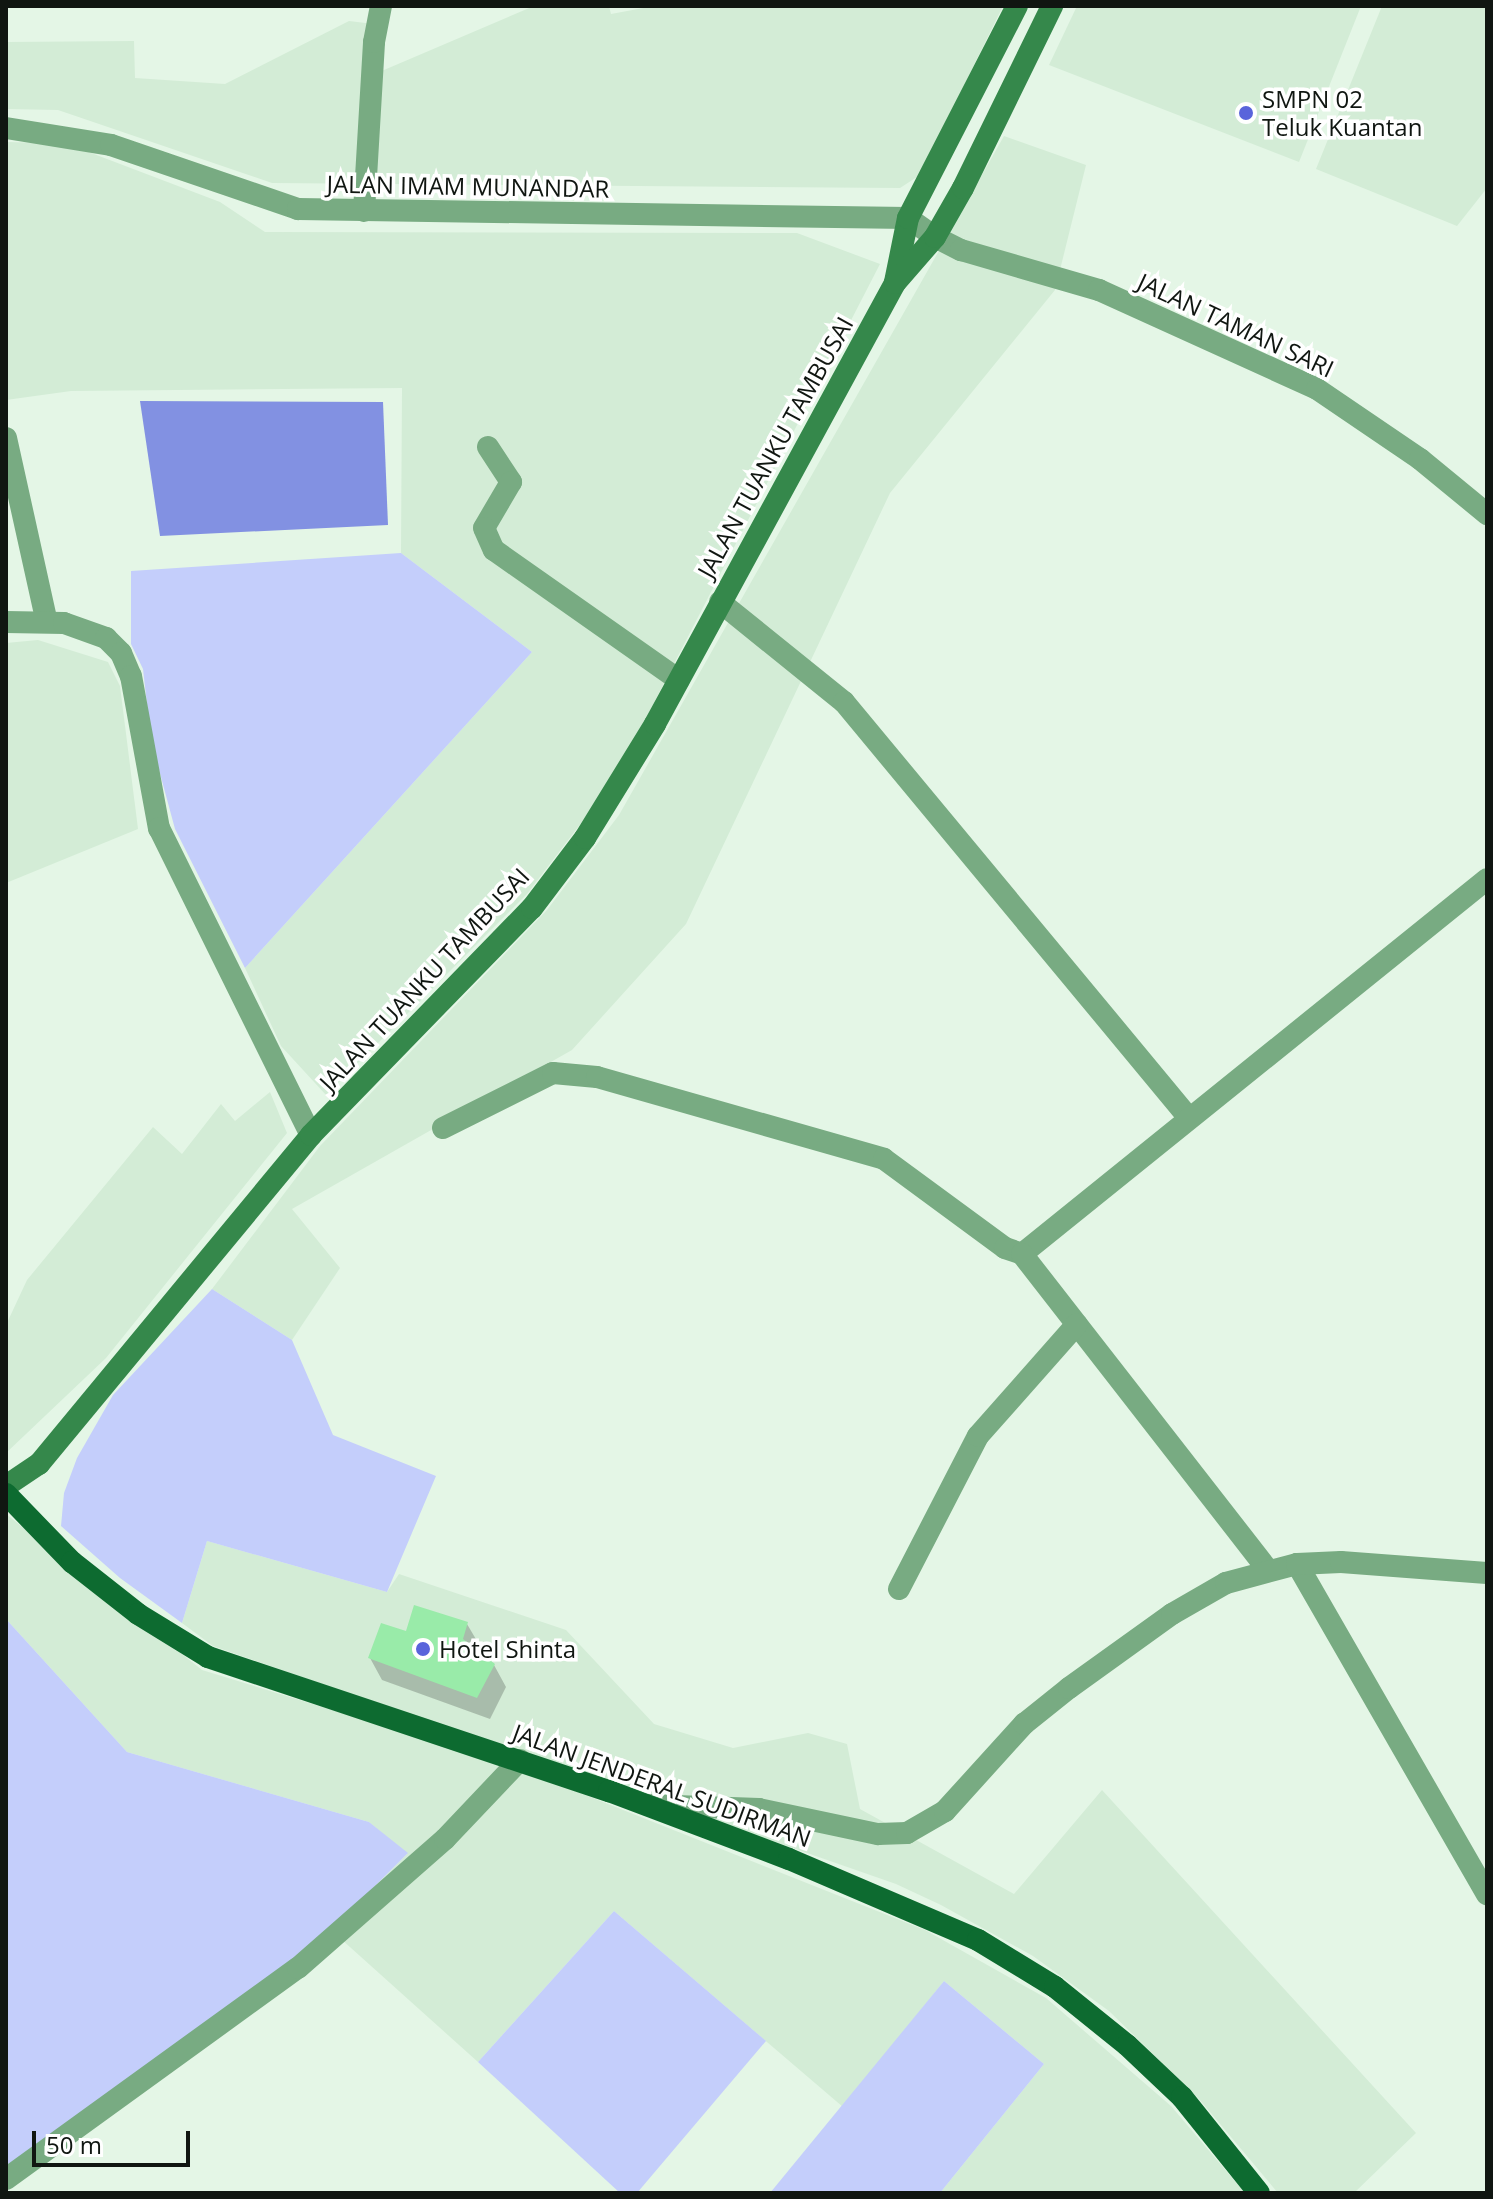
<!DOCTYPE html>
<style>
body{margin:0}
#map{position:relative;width:1493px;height:2199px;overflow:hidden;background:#e4f6e6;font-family:"Open Sans",sans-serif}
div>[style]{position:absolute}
.built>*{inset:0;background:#d3ecd6}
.green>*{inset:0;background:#c4cefb}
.water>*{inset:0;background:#8291e2}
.shadow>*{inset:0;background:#0003}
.building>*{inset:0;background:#99eba9}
.minor>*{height:22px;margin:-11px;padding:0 11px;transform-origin:11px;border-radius:11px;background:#78ab82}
.tertiary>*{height:22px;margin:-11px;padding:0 11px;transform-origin:11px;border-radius:11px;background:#78ab82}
.secondary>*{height:22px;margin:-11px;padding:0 11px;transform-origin:11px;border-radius:11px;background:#35884b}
.primary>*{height:22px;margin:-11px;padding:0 11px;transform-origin:11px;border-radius:11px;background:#0d6b30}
.dots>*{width:22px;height:22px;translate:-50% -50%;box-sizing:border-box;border:4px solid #fff;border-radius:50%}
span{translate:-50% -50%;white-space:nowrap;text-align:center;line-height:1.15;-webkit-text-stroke:7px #fff;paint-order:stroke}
.poi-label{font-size:24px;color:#101611}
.left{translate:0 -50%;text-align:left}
.street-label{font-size:24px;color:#101611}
.frame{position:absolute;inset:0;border:8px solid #101611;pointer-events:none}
.scale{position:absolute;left:32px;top:2131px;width:158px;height:36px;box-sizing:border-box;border:4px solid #101611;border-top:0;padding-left:10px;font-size:24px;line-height:28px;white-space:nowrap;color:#101611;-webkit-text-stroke:6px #fff;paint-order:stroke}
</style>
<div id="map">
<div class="built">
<div style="clip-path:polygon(534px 6px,609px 6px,611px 14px,654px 6px,1003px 6px,920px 175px,900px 188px,272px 183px,58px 110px,6px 109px,6px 42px,134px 41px,135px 78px,225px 84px,349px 21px,382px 25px,377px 73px)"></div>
<div style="clip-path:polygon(1077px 6px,1361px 6px,1299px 162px,1049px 65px)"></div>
<div style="clip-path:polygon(1382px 6px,1487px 6px,1487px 188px,1457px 226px,1316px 169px)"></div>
<div style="clip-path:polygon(1004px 136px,1086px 165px,1055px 290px,890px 493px,686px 924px,572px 1050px,292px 1209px,340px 1268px,292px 1340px,212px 1289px,320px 1146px,547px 910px,619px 815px)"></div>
<div style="clip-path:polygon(6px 142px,52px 143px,86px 151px,220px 202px,265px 232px,797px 233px,880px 264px,644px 722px,585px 818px,527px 894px,326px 1095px,281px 1046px,245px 968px,532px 652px,401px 553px,402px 388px,71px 391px,6px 400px)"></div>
<div style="clip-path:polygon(38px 640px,108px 662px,120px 686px,138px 829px,6px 883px,6px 643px)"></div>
<div style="clip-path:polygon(270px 1092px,287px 1133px,106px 1358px,6px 1453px,6px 1325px,27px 1280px,153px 1127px,182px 1154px,221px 1104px,235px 1121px)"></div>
<div style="clip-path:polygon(6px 1514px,202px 1670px,505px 1763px,925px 1930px,1046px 1998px,1171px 2106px,1245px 2193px,940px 2193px,1044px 2064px,944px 1981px,843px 2107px,614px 1911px,478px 2062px,331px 1930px,407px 1854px,369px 1822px,127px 1752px,6px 1619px)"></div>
<div style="clip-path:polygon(207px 1541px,387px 1592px,399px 1574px,566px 1630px,654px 1724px,733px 1748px,808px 1733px,847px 1744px,860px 1809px,1014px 1894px,1102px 1790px,1416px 2133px,1354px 2193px,1278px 2193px,1199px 2099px,1109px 2011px,1033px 1956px,941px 1905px,896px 1884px,213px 1646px,182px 1623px)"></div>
</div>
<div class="green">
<div style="clip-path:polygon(401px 553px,532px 652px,245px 968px,175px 829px,151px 740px,143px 669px,131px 644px,131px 571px)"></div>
<div style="clip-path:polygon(212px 1289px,292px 1340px,333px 1435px,436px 1476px,387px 1592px,207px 1541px,182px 1623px,120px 1578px,61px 1526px,64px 1493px,77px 1458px,113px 1395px)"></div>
<div style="clip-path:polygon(6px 1619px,127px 1752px,369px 1822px,408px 1853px,331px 1930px,6px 2172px)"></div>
<div style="clip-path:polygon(614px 1911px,766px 2041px,637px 2193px,620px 2193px,478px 2062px)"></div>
<div style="clip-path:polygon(944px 1981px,1044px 2064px,940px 2193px,770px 2193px)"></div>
</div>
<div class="water">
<div style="clip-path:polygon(140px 401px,383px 402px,388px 525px,160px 536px)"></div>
</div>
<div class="shadow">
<div style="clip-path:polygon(467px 1624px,480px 1646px,477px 1653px,494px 1665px,506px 1687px,490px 1719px,382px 1680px,370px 1658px,407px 1634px)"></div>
</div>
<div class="building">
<div style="clip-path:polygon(414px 1605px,468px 1622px,463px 1639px,495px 1664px,477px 1698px,368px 1658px,381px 1623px,406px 1631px)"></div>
</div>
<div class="minor">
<div style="left:364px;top:211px;width:169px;rotate:-86.6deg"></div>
<div style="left:374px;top:42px;width:37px;rotate:-79deg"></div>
<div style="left:935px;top:237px;width:29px;rotate:27deg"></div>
<div style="left:961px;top:250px;width:144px;rotate:16.2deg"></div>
<div style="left:1099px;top:290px;width:239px;rotate:24.4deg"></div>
<div style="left:1317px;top:389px;width:125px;rotate:34.2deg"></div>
<div style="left:1420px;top:459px;width:87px;rotate:39.4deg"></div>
<div style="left:6px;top:438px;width:185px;rotate:77.5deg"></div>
<div style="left:488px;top:447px;width:42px;rotate:56.7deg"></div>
<div style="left:511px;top:482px;width:53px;rotate:120.4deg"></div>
<div style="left:484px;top:528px;width:24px;rotate:66deg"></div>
<div style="left:494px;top:550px;width:226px;rotate:35.1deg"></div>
<div style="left:720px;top:602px;width:159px;rotate:38.9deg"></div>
<div style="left:844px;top:702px;width:540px;rotate:50.33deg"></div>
<div style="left:443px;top:1128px;width:123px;rotate:-26.6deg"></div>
<div style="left:553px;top:1073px;width:44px;rotate:5.2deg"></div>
<div style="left:597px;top:1077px;width:298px;rotate:15.9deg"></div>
<div style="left:884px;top:1159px;width:150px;rotate:36.3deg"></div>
<div style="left:1005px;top:1248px;width:18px;rotate:19deg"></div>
<div style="left:1022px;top:1254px;width:597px;rotate:-38.88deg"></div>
<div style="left:1022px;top:1254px;width:400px;rotate:52.1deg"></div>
<div style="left:1297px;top:1564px;width:381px;rotate:60.1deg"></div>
<div style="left:899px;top:1589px;width:172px;rotate:-62.7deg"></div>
<div style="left:978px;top:1436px;width:149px;rotate:-48.5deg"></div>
<div style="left:6px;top:2179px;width:360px;rotate:-35.9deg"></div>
<div style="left:298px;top:1968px;width:196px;rotate:-41.3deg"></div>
<div style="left:445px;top:1839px;width:109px;rotate:-46.5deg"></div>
</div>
<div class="tertiary">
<div style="left:6px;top:128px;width:106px;rotate:9.2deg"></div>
<div style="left:111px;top:145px;width:198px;rotate:18.9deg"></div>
<div style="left:298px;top:209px;width:610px;rotate:0.85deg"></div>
<div style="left:908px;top:218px;width:33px;rotate:35deg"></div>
<div style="left:6px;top:622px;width:58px;rotate:1deg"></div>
<div style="left:64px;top:623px;width:45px;rotate:19.7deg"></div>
<div style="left:106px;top:638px;width:21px;rotate:45deg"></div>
<div style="left:121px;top:653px;width:25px;rotate:67deg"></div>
<div style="left:131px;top:676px;width:155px;rotate:79.6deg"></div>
<div style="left:159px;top:828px;width:343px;rotate:63.7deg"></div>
<div style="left:648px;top:1805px;width:111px;rotate:2.1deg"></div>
<div style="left:759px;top:1809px;width:122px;rotate:11.9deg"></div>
<div style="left:878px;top:1834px;width:29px;rotate:-2deg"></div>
<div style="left:907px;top:1833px;width:44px;rotate:-30.1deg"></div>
<div style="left:945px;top:1811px;width:118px;rotate:-47.8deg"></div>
<div style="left:1024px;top:1724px;width:58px;rotate:-38.7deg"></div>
<div style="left:1069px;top:1688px;width:127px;rotate:-35.7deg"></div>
<div style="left:1172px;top:1614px;width:62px;rotate:-29.9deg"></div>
<div style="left:1226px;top:1583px;width:73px;rotate:-15deg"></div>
<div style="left:1297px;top:1564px;width:44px;rotate:-2.6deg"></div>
<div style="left:1341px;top:1562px;width:146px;rotate:4.3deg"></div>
</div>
<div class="secondary">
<div style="left:895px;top:282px;width:65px;rotate:-78.5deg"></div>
<div style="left:908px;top:218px;width:238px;rotate:-62.8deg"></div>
<div style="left:6px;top:1486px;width:40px;rotate:-34deg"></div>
<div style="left:39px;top:1464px;width:427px;rotate:-50.4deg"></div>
<div style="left:311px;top:1135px;width:317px;rotate:-45.8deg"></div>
<div style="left:532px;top:908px;width:88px;rotate:-52.9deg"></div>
<div style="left:585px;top:838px;width:134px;rotate:-58.4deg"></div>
<div style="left:655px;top:724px;width:502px;rotate:-61.44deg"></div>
<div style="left:895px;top:283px;width:61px;rotate:-49deg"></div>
<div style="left:935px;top:237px;width:56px;rotate:-60.3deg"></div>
<div style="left:963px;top:188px;width:203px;rotate:-63.9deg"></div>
</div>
<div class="primary">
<div style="left:6px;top:1494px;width:95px;rotate:45.9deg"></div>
<div style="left:72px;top:1562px;width:84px;rotate:38.2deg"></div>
<div style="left:138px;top:1614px;width:82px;rotate:31.6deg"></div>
<div style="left:208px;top:1657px;width:423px;rotate:18.5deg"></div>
<div style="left:609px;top:1791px;width:192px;rotate:20.7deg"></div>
<div style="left:789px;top:1859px;width:206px;rotate:23.2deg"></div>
<div style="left:978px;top:1940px;width:90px;rotate:31.4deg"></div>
<div style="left:1055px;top:1987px;width:92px;rotate:38.9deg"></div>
<div style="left:1127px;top:2045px;width:76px;rotate:43.4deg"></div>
<div style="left:1182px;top:2097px;width:123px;rotate:51.3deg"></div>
</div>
<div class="dots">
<div style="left:1246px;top:113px;background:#5964db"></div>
<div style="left:423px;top:1649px;background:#5964db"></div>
</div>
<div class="poi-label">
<span class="left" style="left:1262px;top:113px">SMPN 02<br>Teluk Kuantan</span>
<span class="left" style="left:439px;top:1649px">Hotel Shinta</span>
</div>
<div class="street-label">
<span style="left:468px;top:186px;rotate:1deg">JALAN IMAM MUNANDAR</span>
<span style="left:1236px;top:325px;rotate:25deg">JALAN TAMAN SARI</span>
<span style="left:775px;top:447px;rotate:-61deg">JALAN TUANKU TAMBUSAI</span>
<span style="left:424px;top:979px;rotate:-47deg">JALAN TUANKU TAMBUSAI</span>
<span style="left:662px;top:1785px;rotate:20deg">JALAN JENDERAL SUDIRMAN</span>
</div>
<div class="frame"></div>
<div class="scale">50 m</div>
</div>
